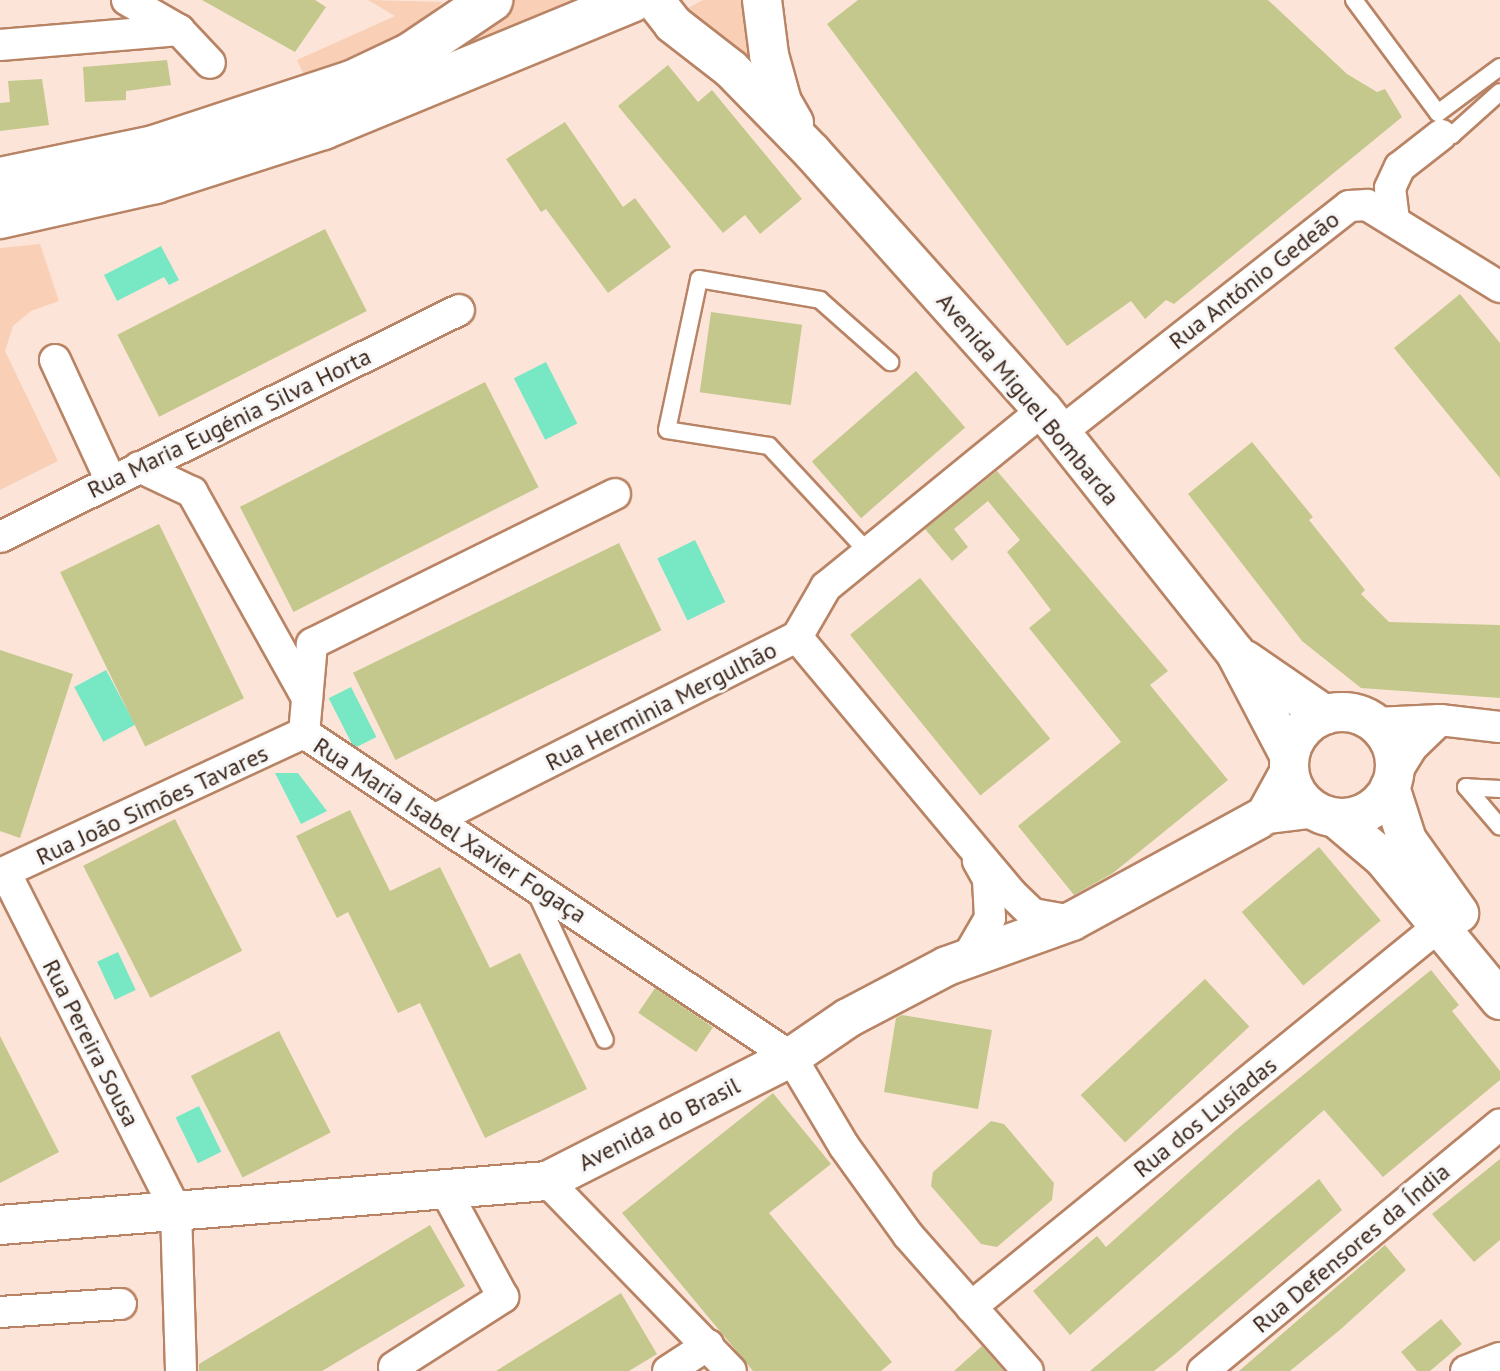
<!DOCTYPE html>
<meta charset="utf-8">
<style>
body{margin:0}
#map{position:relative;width:1500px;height:1371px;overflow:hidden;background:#fce5d8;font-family:"PT Sans",sans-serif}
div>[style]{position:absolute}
.green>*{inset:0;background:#f9cfb6}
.water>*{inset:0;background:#77e7c4;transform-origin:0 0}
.building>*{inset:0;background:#c4c88d;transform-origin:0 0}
.roads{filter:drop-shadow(2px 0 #b88465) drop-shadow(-2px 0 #b88465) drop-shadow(0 2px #b88465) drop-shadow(0 -2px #b88465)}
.service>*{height:16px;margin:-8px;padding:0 8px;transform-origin:8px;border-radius:8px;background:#fff}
.minor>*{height:30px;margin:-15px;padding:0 15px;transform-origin:15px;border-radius:15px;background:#fff}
.tertiary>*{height:38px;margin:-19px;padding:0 19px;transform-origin:19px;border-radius:19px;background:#fff}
.tertiary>.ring{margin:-19px;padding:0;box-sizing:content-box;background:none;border:38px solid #fff;border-radius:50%}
.secondary>*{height:42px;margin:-21px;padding:0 21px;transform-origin:21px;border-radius:21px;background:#fff}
span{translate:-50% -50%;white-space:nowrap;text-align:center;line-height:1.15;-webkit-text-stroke:6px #f7f7f7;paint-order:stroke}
.street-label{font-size:24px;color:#3d271b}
</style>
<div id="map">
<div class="green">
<div style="clip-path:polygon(368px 0,443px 2px,400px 39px,305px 77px,297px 60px,395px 16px)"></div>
<div style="clip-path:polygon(513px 0,585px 0,484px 49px,0 195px,472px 31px)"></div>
<div style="clip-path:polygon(703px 0,755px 0,771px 88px,684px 10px)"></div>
<div style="clip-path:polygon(40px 244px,59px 301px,31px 311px,13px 326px,5px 351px,58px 461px,0 490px,0 248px)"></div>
</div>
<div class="water">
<div style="clip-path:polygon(161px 246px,179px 280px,169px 285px,164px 277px,117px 301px,104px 275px)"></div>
<div style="left:546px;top:362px;width:69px;height:36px;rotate:63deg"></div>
<div style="left:695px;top:540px;width:69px;height:42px;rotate:64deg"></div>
<div style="left:106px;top:670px;width:62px;height:36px;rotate:62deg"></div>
<div style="left:351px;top:687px;width:56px;height:25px;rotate:63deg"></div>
<div style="clip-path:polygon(275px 773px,298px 773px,327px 811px,301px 824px)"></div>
<div style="left:118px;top:952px;width:42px;height:23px;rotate:65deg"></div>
<div style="left:199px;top:1106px;width:51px;height:26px;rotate:64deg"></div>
</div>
<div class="building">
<div style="clip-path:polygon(202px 0,315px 0,326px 7px,295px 52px)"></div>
<div style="clip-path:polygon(858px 0,1268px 0,1347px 74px,1377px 92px,1385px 89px,1402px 117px,1174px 304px,1166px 300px,1145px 319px,1131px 301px,1067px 346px,827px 24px)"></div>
<div style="clip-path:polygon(167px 60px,171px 85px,126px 91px,126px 100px,85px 102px,83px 67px)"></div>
<div style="clip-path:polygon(668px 65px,698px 102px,712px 90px,802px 199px,760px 234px,745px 215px,723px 233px,618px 106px)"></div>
<div style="clip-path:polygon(42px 79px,49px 125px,0 131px,0 103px,10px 102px,8px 81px)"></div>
<div style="clip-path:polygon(565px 122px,623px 207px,635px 198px,671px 247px,608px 293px,546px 209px,541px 212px,506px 159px)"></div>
<div style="left:325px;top:229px;width:92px;height:233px;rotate:63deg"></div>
<div style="clip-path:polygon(1460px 294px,1500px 343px,1500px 478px,1394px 348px)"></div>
<div style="left:711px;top:312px;width:92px;height:81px;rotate:8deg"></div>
<div style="left:916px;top:371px;width:75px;height:138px;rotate:49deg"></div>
<div style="left:485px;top:382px;width:118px;height:275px;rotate:63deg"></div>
<div style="clip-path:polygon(1252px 442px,1313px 517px,1309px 520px,1365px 590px,1361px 594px,1389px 622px,1500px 625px,1500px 698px,1361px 688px,1302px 641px,1188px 494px)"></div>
<div style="clip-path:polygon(997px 471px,1168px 671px,1150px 685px,1228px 780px,1113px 873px,1074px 895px,1018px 826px,1121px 742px,1029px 628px,1051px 610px,1007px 552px,1020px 540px,988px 501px,954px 529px,968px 547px,952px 561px,925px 529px)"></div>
<div style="left:159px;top:524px;width:194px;height:110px;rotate:64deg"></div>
<div style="left:619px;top:543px;width:97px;height:296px;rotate:64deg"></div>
<div style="left:920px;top:578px;width:207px;height:90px;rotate:51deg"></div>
<div style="clip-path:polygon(0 650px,73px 674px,20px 838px,0 831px)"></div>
<div style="clip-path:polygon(350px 810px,390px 891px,440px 867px,490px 968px,520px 953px,587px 1089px,485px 1138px,420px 1003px,398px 1013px,348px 912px,337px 918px,296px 836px)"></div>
<div style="left:175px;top:819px;width:148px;height:103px;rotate:63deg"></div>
<div style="left:1319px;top:847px;width:96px;height:101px;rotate:50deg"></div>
<div style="clip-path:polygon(1431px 970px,1459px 1005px,1452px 1011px,1500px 1071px,1500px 1080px,1383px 1177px,1324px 1110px,1070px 1335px,1033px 1291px,1097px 1236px,1106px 1247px,1235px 1131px)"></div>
<div style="left:1205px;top:979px;width:65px;height:170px;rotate:47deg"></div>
<div style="left:655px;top:988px;width:70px;height:30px;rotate:34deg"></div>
<div style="clip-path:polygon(902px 1015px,992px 1030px,978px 1109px,884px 1092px,896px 1018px)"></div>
<div style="left:279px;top:1031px;width:114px;height:99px;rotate:63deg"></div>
<div style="clip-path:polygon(0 1036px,59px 1152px,0 1183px)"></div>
<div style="clip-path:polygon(773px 1093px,831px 1164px,769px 1213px,892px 1362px,881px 1371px,753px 1371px,622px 1213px)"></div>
<div style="clip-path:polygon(991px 1121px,1004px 1124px,1054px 1183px,1052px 1200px,997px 1247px,981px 1244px,931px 1186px,933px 1172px)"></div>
<div style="clip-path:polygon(1500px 1159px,1500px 1240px,1474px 1262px,1432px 1214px)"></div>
<div style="clip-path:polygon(1319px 1179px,1342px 1210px,1173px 1356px,1154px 1371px,1090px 1371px)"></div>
<div style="clip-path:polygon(430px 1225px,465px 1286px,322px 1371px,199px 1371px,199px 1364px)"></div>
<div style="clip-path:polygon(1385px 1245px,1406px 1270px,1341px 1329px,1290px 1371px,1239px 1371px)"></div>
<div style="clip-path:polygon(621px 1293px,657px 1354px,629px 1371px,496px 1371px)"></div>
<div style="clip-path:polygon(1441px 1319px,1462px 1344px,1430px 1371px,1417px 1371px,1401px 1352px)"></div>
<div style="clip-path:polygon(982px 1346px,1004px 1371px,954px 1371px)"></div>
</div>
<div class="roads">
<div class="service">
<div style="left:1354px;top:0;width:141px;rotate:53.4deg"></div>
<div style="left:1438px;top:113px;width:77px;rotate:-36.6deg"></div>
<div style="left:1440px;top:131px;width:13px;rotate:18deg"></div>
<div style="left:1452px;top:135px;width:64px;rotate:-41.9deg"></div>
<div style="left:866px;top:550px;width:142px;rotate:-133deg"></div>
<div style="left:769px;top:446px;width:103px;rotate:-171.1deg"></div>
<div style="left:667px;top:430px;width:154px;rotate:-78deg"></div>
<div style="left:699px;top:279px;width:123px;rotate:9.8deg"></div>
<div style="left:820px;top:300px;width:94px;rotate:41.5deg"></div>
<div style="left:1500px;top:789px;width:34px;rotate:-177deg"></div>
<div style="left:1466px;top:787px;width:52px;rotate:49.6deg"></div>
<div style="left:536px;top:893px;width:162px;rotate:64.9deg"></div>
</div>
<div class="minor">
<div style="left:127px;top:0;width:60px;rotate:30deg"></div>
<div style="left:179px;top:30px;width:45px;rotate:46.8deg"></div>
<div style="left:0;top:45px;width:180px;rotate:-4.8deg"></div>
<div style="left:1394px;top:220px;width:32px;rotate:-97deg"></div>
<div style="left:1390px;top:188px;width:23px;rotate:-65deg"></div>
<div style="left:1400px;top:167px;width:52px;rotate:-38deg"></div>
<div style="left:55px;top:360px;width:133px;rotate:65.2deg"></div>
<div style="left:1061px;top:432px;width:366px;rotate:-38.1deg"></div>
<div style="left:1349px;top:206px;width:18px;rotate:-3deg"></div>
<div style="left:1367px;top:205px;width:156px;rotate:31.7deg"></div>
<div style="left:139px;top:467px;width:59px;rotate:25.3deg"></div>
<div style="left:192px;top:492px;width:236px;rotate:60.8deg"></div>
<div style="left:615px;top:494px;width:338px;rotate:153.7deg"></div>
<div style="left:312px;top:644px;width:89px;rotate:95.1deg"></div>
<div style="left:304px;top:733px;width:585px;rotate:33.64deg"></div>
<div style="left:791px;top:1057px;width:104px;rotate:59.2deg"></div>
<div style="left:844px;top:1146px;width:110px;rotate:54.3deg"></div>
<div style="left:908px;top:1235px;width:181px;rotate:48.6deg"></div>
<div style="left:0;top:537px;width:512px;rotate:-26.31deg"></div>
<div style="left:797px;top:637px;width:334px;rotate:50.1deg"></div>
<div style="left:1011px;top:893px;width:30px;rotate:44deg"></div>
<div style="left:1033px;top:914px;width:40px;rotate:10deg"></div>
<div style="left:1375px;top:723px;width:65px;rotate:-2.6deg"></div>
<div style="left:1440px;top:720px;width:60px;rotate:6.7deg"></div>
<div style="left:1394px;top:776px;width:34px;rotate:-58deg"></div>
<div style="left:1412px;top:747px;width:39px;rotate:-44deg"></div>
<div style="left:436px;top:819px;width:404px;rotate:-26.8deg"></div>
<div style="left:797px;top:637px;width:58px;rotate:-59.9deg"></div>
<div style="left:826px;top:587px;width:280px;rotate:-39.2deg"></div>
<div style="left:1259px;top:819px;width:60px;rotate:-61.3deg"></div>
<div style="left:1259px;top:819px;width:57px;rotate:-7deg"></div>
<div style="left:0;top:874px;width:335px;rotate:-24.9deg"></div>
<div style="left:6px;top:874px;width:377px;rotate:63.2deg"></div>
<div style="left:176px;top:1211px;width:160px;rotate:88.2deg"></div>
<div style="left:968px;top:956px;width:44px;rotate:-59.9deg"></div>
<div style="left:990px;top:918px;width:39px;rotate:-93deg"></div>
<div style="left:988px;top:879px;width:21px;rotate:-119deg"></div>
<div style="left:547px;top:1181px;width:264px;rotate:45.9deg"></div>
<div style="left:971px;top:1307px;width:603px;rotate:-39.15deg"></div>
<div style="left:0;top:1312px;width:121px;rotate:-3.8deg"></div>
<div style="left:394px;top:1367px;width:130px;rotate:-32.7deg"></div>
<div style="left:503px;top:1297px;width:124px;rotate:-118.4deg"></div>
<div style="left:668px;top:1371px;width:48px;rotate:-33deg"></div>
<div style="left:1203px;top:1371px;width:386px;rotate:-39.7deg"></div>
<div style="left:1466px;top:1371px;width:36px;rotate:-21deg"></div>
</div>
<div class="tertiary">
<div style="left:762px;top:0;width:55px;rotate:82.7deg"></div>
<div style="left:769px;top:55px;width:49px;rotate:74.5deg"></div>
<div style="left:782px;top:102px;width:24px;rotate:60deg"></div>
<div style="left:656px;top:2px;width:28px;rotate:52deg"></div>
<div style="left:673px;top:24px;width:73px;rotate:37.8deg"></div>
<div style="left:731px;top:69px;width:116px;rotate:45.7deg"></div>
<div style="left:812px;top:152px;width:346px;rotate:48.2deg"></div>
<div style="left:1043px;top:410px;width:309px;rotate:51.6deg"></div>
<div style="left:1235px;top:652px;width:116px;rotate:62.3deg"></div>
<div style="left:1245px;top:660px;width:97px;rotate:34.5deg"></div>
<div class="ring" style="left:1289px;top:712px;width:68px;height:68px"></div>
<div style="left:1390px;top:787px;width:56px;rotate:72.2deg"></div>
<div style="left:1407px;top:840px;width:90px;rotate:54.5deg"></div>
<div style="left:1337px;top:819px;width:60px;rotate:40.3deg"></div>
<div style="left:1383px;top:858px;width:184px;rotate:50.5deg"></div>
<div style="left:0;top:1225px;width:549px;rotate:-4.6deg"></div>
<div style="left:547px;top:1181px;width:274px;rotate:-26.9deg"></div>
<div style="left:791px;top:1057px;width:69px;rotate:-34.4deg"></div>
<div style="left:848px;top:1018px;width:112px;rotate:-27.7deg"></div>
<div style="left:947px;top:966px;width:133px;rotate:-19.8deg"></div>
<div style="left:1072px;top:921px;width:213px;rotate:-28.6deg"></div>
</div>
<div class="secondary">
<div style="left:0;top:179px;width:157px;rotate:-11.7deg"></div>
<div style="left:154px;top:147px;width:208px;rotate:-18.2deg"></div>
<div style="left:352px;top:82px;width:65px;rotate:-25.4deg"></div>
<div style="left:411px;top:54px;width:97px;rotate:-34deg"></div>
<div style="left:0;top:217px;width:159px;rotate:-12.7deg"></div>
<div style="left:155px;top:182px;width:176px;rotate:-17.8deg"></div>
<div style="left:323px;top:128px;width:333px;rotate:-22.4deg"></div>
</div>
</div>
<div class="street-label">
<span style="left:1254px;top:280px;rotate:-38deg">Rua António Gedeão</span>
<span style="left:1028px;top:399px;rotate:50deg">Avenida Miguel Bombarda</span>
<span style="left:229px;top:423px;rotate:-26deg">Rua Maria Eugénia Silva Horta</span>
<span style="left:661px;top:706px;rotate:-27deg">Rua Herminia Mergulhão</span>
<span style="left:152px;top:805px;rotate:-25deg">Rua João Simões Tavares</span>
<span style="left:450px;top:830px;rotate:33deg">Rua Maria Isabel Xavier Fogaça</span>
<span style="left:91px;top:1043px;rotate:63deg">Rua Pereira Sousa</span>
<span style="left:1205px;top:1117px;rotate:-39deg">Rua dos Lusíadas</span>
<span style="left:659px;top:1124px;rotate:-27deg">Avenida do Brasil</span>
<span style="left:1351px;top:1248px;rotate:-40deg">Rua Defensores da Índia</span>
</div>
</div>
